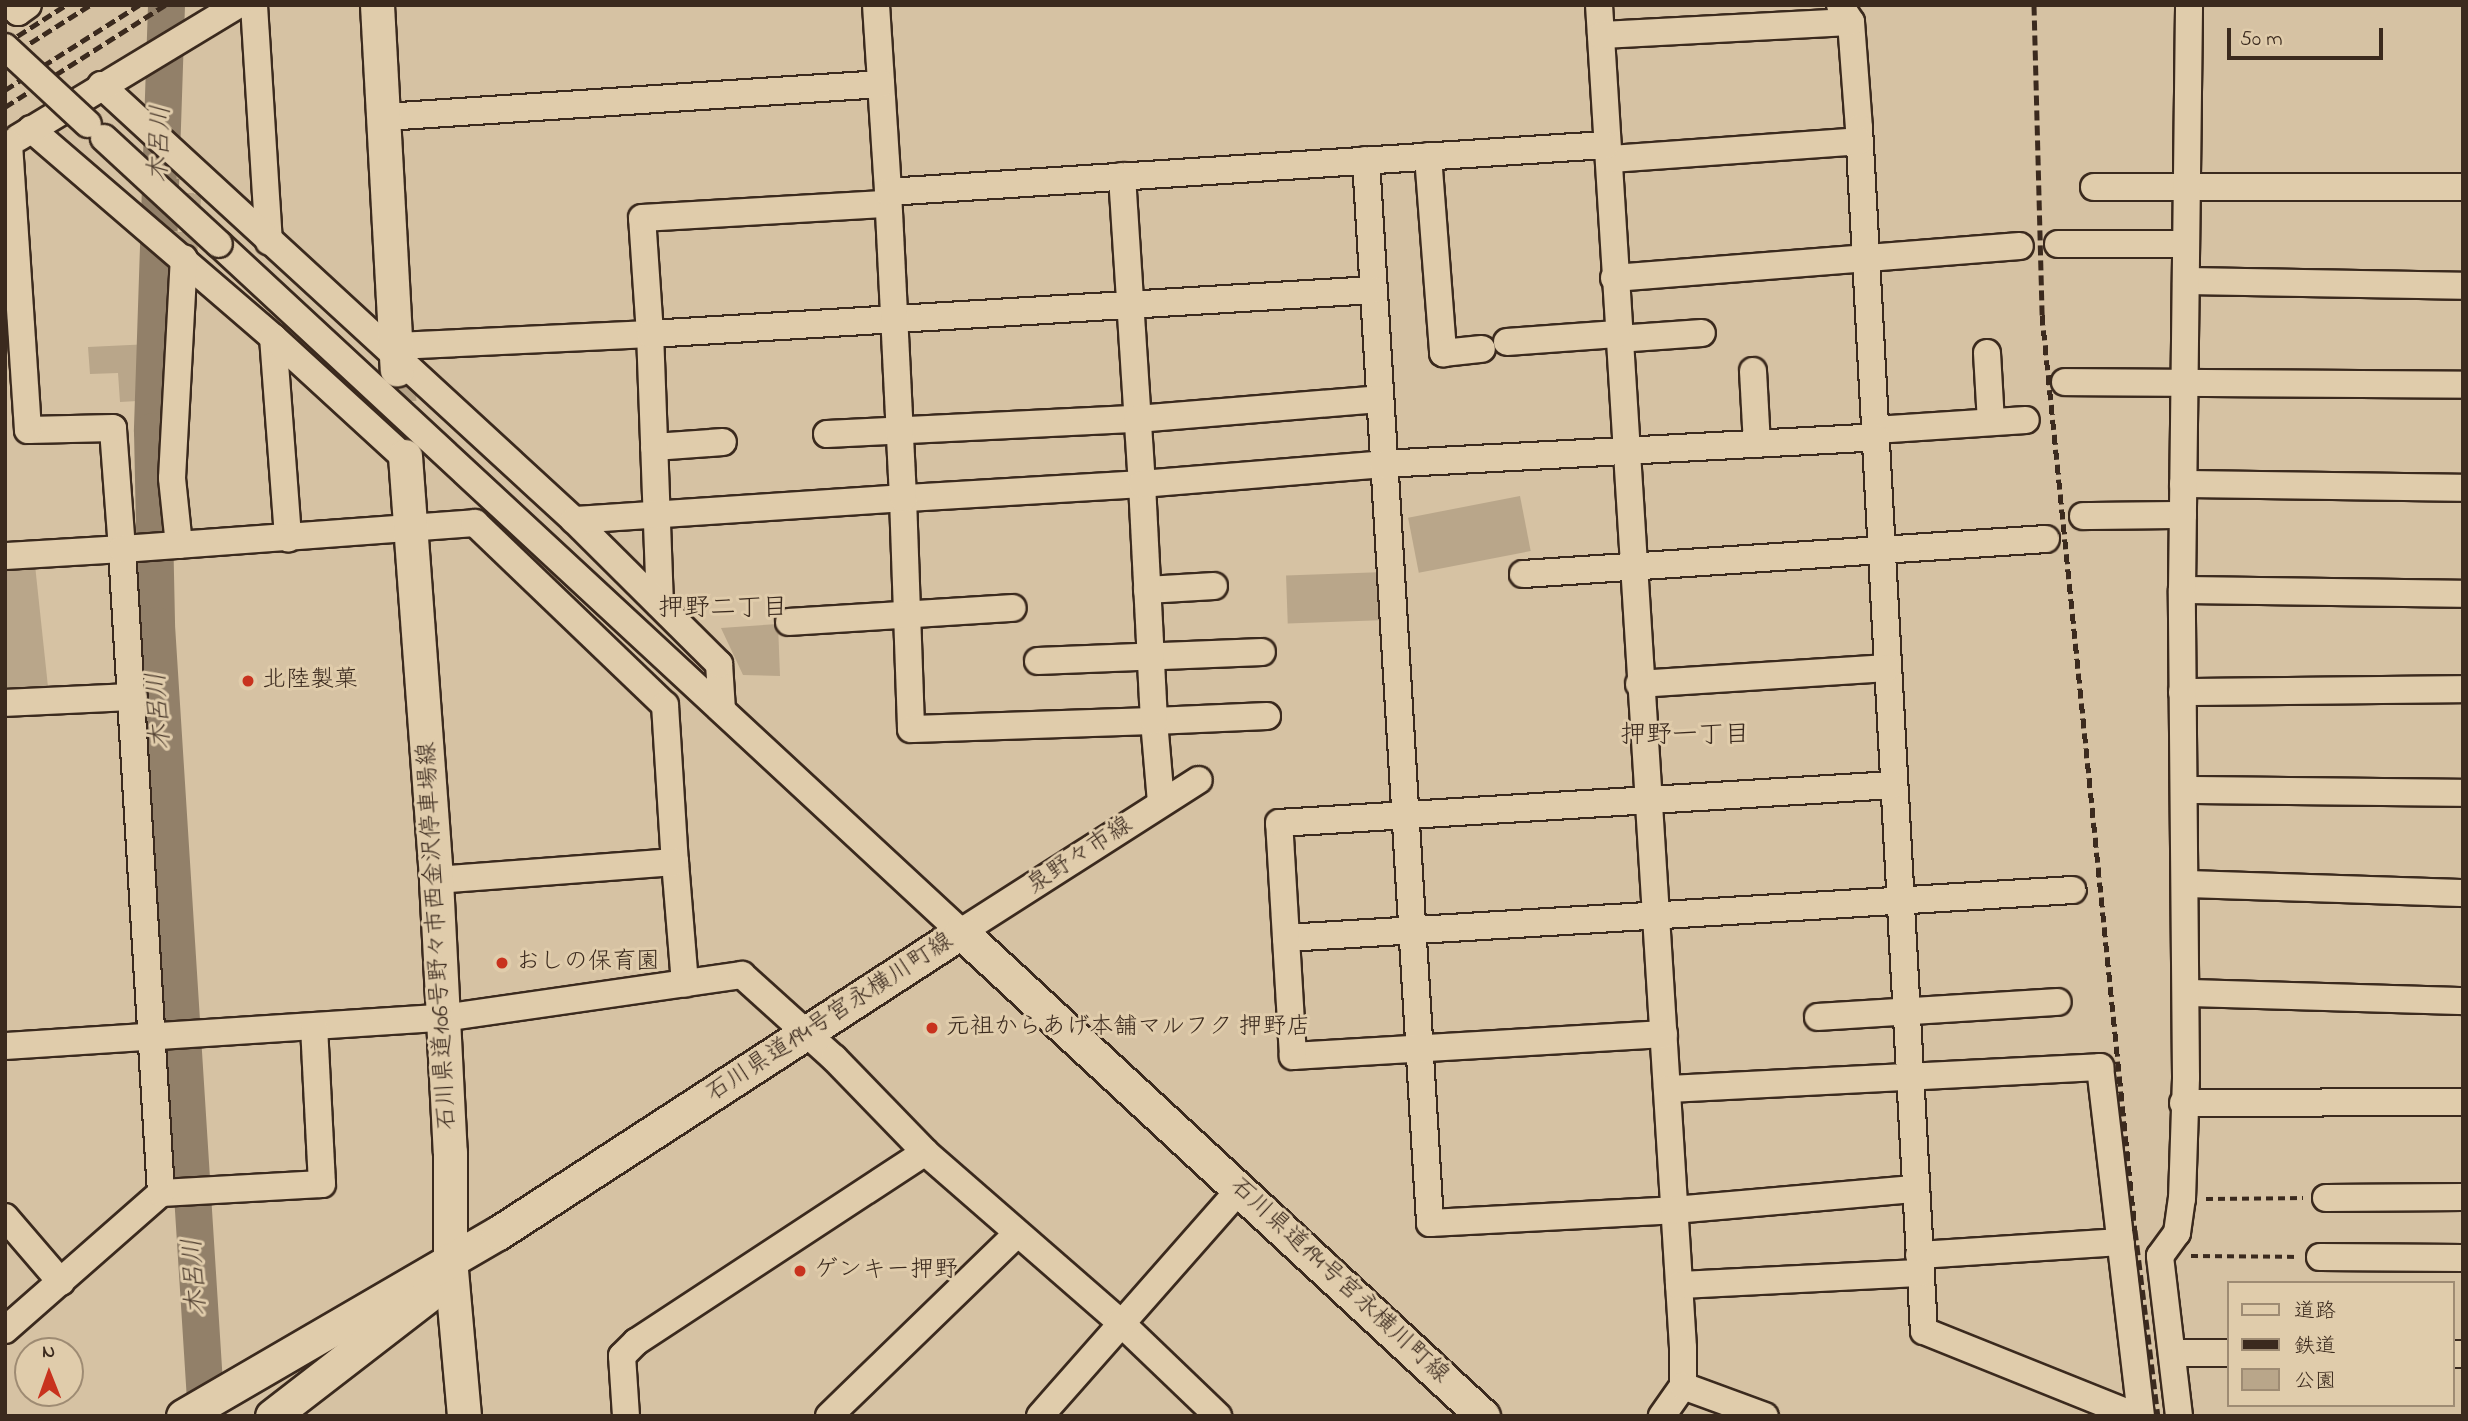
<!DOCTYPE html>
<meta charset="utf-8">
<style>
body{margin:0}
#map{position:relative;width:2468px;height:1421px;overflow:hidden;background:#d6c2a3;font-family:"Indie Flower","Klee One",sans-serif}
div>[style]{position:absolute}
.green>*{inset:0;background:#b9a68a;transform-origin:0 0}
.river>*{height:37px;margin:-18.5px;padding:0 18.5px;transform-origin:18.5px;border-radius:18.5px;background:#928069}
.minor-tunnel>*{height:26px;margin-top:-13px;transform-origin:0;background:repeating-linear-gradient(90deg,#b7a488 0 26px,transparent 0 39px)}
.major-tunnel>*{height:33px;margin-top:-16.5px;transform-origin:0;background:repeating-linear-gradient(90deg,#b7a488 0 33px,transparent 0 50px)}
.path>*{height:3.5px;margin-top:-1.75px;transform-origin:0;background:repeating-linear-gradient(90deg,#3b2a1e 0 7px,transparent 0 12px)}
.roads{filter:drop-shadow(2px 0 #3b2a1e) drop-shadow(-2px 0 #3b2a1e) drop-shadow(0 2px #3b2a1e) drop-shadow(0 -2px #3b2a1e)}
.minor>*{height:26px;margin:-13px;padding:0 13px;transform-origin:13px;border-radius:13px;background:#e0ccab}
.major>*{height:33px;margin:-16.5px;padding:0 16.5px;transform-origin:16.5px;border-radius:16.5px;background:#e0ccab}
.rail>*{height:5px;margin-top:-2.5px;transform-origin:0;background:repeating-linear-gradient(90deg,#3b2a1e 0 10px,transparent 0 15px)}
.bridges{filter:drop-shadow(2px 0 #3b2a1e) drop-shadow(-2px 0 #3b2a1e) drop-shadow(0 2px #3b2a1e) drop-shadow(0 -2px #3b2a1e)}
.minor-bridge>*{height:26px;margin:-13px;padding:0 13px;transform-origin:13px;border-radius:13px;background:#e0ccab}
.dots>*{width:19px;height:19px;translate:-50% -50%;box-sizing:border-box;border:4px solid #e0ccab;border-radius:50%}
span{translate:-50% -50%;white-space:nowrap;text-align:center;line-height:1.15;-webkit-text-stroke:6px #e0ccab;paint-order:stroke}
.poi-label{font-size:24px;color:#3b2a1e}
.left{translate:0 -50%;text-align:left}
.street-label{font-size:24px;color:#3b2a1e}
.water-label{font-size:26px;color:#4c3b2d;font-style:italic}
.neighbourhood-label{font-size:26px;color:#3b2a1e}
.frame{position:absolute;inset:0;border:7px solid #3b2a1e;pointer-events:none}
.legend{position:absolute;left:2227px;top:1281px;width:228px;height:126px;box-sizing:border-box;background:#e0ccab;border:2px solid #9e8b73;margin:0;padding:9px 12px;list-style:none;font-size:21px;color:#3b2a1e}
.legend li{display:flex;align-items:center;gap:14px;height:35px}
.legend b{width:35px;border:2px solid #9e8b73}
.north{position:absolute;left:14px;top:1337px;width:70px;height:70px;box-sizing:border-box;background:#e0ccab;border:2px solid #9e8b73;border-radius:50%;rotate:359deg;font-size:19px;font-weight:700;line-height:28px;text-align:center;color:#3b2a1e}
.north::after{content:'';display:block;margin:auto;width:24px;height:32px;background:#c8321e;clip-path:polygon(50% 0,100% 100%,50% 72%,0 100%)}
.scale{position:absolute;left:2227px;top:28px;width:156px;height:32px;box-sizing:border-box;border:4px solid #3b2a1e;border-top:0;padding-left:9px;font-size:21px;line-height:24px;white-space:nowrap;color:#3b2a1e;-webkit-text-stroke:5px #e0ccab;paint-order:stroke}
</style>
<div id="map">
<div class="green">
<div style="clip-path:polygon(151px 344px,155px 400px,120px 402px,118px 373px,90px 374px,88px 347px)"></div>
<div style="left:1520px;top:496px;width:56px;height:114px;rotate:79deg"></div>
<div style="clip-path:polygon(35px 565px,48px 687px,5px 690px,5px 566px)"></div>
<div style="left:1385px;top:572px;width:48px;height:99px;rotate:88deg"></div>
<div style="clip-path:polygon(778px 624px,780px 676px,743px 675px,721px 628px)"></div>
</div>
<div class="river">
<div style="left:166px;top:5px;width:426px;rotate:91.9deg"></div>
<div style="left:152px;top:431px;width:194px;rotate:88.8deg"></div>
<div style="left:156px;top:625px;width:793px;rotate:86.38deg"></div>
</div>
<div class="minor-tunnel">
<div style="left:184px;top:258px;width:89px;rotate:-86.1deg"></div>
</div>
<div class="major-tunnel">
<div style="left:397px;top:369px;width:87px;rotate:84.7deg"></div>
</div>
<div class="path">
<div style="left:2206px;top:1199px;width:97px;rotate:-0.6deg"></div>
<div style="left:2191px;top:1256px;width:107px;rotate:0.5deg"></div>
</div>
<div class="roads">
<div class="minor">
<div style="left:11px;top:5px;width:10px;rotate:45deg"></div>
<div style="left:18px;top:12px;width:12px;rotate:-35deg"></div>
<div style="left:254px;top:5px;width:237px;rotate:86.4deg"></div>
<div style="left:876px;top:5px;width:187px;rotate:86.3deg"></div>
<div style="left:1599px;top:5px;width:1346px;rotate:86.42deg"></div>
<div style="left:1683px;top:1348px;width:38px;rotate:90deg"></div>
<div style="left:1683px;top:1386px;width:37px;rotate:125deg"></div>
<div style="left:1840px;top:5px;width:20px;rotate:57deg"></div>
<div style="left:1851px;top:22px;width:106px;rotate:85.7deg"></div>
<div style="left:1859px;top:128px;width:1205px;rotate:86.91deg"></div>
<div style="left:1924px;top:1331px;width:227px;rotate:21.9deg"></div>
<div style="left:1601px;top:35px;width:250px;rotate:-3deg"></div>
<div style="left:101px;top:85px;width:643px;rotate:42.6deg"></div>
<div style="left:385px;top:117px;width:497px;rotate:-3.8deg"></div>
<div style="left:31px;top:129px;width:319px;rotate:40.7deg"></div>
<div style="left:273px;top:337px;width:202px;rotate:85.7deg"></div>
<div style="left:18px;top:138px;width:257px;rotate:-31.2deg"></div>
<div style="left:1428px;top:156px;width:198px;rotate:85.6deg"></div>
<div style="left:1443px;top:353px;width:39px;rotate:-6deg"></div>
<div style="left:1610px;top:159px;width:250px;rotate:-4.1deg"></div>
<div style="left:1366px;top:160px;width:1065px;rotate:86.55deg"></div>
<div style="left:1430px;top:1223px;width:244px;rotate:-3deg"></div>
<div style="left:1674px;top:1210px;width:243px;rotate:-5deg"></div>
<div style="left:1122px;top:176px;width:309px;rotate:86.3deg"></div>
<div style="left:1142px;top:484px;width:239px;rotate:176.6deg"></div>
<div style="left:903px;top:498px;width:231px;rotate:88deg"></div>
<div style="left:911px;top:729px;width:243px;rotate:-1.9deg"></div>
<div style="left:1154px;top:721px;width:82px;rotate:85.1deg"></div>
<div style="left:2094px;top:187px;width:369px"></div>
<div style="left:219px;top:244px;width:1012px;rotate:42.84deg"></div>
<div style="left:961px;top:932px;width:282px;rotate:-32.6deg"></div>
<div style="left:2058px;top:244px;width:128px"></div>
<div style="left:1614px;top:278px;width:407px;rotate:-4.5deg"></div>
<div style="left:2186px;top:281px;width:277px;rotate:1deg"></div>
<div style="left:273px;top:337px;width:179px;rotate:42.5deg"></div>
<div style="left:1618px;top:339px;width:84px;rotate:-4.1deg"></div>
<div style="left:1507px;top:342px;width:110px;rotate:-4.2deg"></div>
<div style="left:396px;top:346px;width:254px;rotate:-2.7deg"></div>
<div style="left:650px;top:334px;width:116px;rotate:-93.9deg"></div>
<div style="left:642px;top:218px;width:246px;rotate:-3.3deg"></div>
<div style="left:1987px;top:353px;width:69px;rotate:86.7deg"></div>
<div style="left:1753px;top:371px;width:73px;rotate:86.9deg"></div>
<div style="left:2065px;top:382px;width:398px;rotate:0.4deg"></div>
<div style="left:1875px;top:430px;width:151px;rotate:-3.8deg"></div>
<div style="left:827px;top:434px;width:310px;rotate:-2.8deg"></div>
<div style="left:1137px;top:419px;width:243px;rotate:-4.7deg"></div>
<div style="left:654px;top:447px;width:69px;rotate:-4.1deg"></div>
<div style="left:2183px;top:484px;width:280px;rotate:0.8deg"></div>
<div style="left:2083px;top:516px;width:100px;rotate:-0.6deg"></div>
<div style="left:179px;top:545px;width:67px;rotate:-96deg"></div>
<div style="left:172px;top:478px;width:220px;rotate:-86.9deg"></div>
<div style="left:5px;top:556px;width:117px;rotate:-3.4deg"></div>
<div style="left:122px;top:549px;width:121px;rotate:-94.3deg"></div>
<div style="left:113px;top:428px;width:85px;rotate:178.7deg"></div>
<div style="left:28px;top:430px;width:287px;rotate:-93.8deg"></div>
<div style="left:1523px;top:574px;width:524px;rotate:-3.83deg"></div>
<div style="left:1147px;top:590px;width:67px;rotate:-3.4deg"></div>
<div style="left:2182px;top:590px;width:281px;rotate:0.8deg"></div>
<div style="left:660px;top:605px;width:271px;rotate:-92.1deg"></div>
<div style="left:650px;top:334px;width:724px;rotate:-3.48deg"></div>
<div style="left:789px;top:622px;width:224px;rotate:-3.6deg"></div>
<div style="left:1038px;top:661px;width:224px;rotate:-2.3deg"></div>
<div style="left:1639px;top:684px;width:248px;rotate:-3.7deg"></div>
<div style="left:2182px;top:692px;width:281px;rotate:-0.6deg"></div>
<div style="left:5px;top:703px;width:129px;rotate:-2.7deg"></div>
<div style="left:722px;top:710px;width:46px;rotate:-93.7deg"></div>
<div style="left:719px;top:664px;width:204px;rotate:-135.2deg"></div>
<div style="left:574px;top:520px;width:330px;rotate:-3.8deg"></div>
<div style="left:903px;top:498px;width:306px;rotate:-92.8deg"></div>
<div style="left:888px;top:192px;width:719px;rotate:-3.75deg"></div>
<div style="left:1267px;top:716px;width:113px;rotate:177.5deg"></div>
<div style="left:1154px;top:721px;width:237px;rotate:-92.9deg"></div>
<div style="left:1142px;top:484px;width:242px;rotate:-4.7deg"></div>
<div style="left:1383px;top:464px;width:493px;rotate:-3.1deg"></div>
<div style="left:2185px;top:790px;width:278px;rotate:0.6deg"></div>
<div style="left:675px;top:862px;width:122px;rotate:85.3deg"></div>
<div style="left:2186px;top:884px;width:277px;rotate:1.9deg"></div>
<div style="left:1286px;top:938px;width:788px;rotate:-3.49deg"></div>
<div style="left:2187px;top:993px;width:276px;rotate:1.7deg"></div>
<div style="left:1818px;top:1017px;width:240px;rotate:-3.6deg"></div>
<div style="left:1664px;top:1034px;width:372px;rotate:176.6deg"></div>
<div style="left:1293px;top:1056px;width:233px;rotate:-93.4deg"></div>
<div style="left:1279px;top:823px;width:615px;rotate:-3.54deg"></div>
<div style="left:5px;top:1046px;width:439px;rotate:-3.7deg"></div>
<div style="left:443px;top:1018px;width:302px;rotate:-8.2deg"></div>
<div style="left:742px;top:975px;width:124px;rotate:42.1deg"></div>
<div style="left:834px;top:1058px;width:131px;rotate:45.9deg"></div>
<div style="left:925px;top:1152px;width:259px;rotate:41.1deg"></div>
<div style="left:1120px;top:1322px;width:136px;rotate:43.8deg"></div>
<div style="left:1667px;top:1089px;width:434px;rotate:-2.9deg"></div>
<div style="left:2100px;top:1067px;width:351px;rotate:83.3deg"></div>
<div style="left:2183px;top:1103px;width:280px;rotate:-0.2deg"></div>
<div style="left:161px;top:1193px;width:161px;rotate:-3.2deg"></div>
<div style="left:322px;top:1184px;width:157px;rotate:-92.9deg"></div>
<div style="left:2326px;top:1198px;width:137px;rotate:-0.4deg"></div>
<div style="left:5px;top:1217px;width:86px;rotate:49.3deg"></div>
<div style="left:1919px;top:1255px;width:202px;rotate:-3.7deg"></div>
<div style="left:2320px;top:1257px;width:143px;rotate:0.4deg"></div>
<div style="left:1679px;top:1285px;width:241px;rotate:-2.9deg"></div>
<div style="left:5px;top:1330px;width:208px;rotate:-41.3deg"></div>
<div style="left:161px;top:1193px;width:645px;rotate:-93.47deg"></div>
<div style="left:122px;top:549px;width:354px;rotate:-4.2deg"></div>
<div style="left:475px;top:523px;width:263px;rotate:43.8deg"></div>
<div style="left:665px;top:705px;width:157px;rotate:86.4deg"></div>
<div style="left:675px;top:862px;width:240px;rotate:175.7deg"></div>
<div style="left:2172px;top:1353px;width:56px"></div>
<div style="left:2452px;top:1354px;width:11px"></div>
<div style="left:1683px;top:1386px;width:87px;rotate:20.1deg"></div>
<div style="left:626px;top:1416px;width:60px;rotate:-93.8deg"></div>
<div style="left:622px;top:1356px;width:20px;rotate:-45deg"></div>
<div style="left:636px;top:1342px;width:346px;rotate:-33.3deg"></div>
<div style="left:829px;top:1416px;width:262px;rotate:-44.1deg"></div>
<div style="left:1040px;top:1416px;width:303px;rotate:-48.6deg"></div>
<div style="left:2179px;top:1416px;width:161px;rotate:-96.8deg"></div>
<div style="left:2160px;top:1256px;width:29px;rotate:-54deg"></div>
<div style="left:2177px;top:1233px;width:34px;rotate:-82deg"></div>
<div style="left:2182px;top:1199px;width:122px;rotate:-88.1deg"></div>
<div style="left:2186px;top:1077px;width:487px;rotate:-90.5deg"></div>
<div style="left:2182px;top:590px;width:585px;rotate:-89.31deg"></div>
</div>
<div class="major">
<div style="left:377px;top:5px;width:365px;rotate:86.9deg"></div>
<div style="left:405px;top:456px;width:425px;rotate:85.8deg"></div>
<div style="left:436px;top:880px;width:272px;rotate:87.1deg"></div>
<div style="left:450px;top:1152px;width:107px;rotate:90deg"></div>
<div style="left:450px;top:1259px;width:158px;rotate:84.9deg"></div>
<div style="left:183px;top:1416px;width:364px;rotate:-30.2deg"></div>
<div style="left:498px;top:1233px;width:552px;rotate:-33.03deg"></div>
<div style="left:961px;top:932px;width:712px;rotate:42.84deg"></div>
<div style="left:272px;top:1416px;width:196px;rotate:-37.7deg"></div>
</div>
</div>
<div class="rail">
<div style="left:2034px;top:5px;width:310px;rotate:88.5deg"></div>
<div style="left:2042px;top:315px;width:920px;rotate:84.2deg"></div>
<div style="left:2135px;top:1230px;width:187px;rotate:83deg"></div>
<div style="left:5px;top:44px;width:72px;rotate:-32.6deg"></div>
<div style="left:5px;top:59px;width:101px;rotate:-32.4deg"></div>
<div style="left:5px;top:90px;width:159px;rotate:-32.4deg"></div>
<div style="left:5px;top:107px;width:190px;rotate:-32.5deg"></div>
</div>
<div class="bridges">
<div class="minor-bridge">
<div style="left:5px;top:47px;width:113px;rotate:42.9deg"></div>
<div style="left:104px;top:138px;width:156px;rotate:42.7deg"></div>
</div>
</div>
<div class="dots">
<div style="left:248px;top:681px;background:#c8321e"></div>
<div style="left:502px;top:963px;background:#c8321e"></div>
<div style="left:932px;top:1028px;background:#c8321e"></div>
<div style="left:800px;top:1271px;background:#c8321e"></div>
</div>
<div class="poi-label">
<span class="left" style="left:262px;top:681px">北陸製菓</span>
<span class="left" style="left:516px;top:963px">おしの保育園</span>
<span class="left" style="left:946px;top:1028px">元祖からあげ本舗マルフク 押野店</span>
<span class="left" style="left:814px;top:1271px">ゲンキー押野</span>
</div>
<div class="street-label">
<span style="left:1080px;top:856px;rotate:-33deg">泉野々市線</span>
<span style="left:438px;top:936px;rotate:-93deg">石川県道106号野々市西金沢停車場線</span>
<span style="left:830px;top:1018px;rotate:-33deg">石川県道194号宮永横川町線</span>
<span style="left:1339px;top:1281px;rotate:43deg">石川県道194号宮永横川町線</span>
</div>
<div class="water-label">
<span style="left:162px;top:144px;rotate:-88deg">木呂川</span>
<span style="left:161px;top:711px;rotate:-94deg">木呂川</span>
<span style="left:197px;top:1277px;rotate:-94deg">木呂川</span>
</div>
<div class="neighbourhood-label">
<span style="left:723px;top:610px">押野二丁目</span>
<span style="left:1685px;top:737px">押野一丁目</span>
</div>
<div class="frame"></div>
<ul class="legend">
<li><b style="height:9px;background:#e0ccab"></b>道路</li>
<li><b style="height:9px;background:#3b2a1e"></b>鉄道</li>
<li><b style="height:19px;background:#b9a68a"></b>公園</li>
</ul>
<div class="north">N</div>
<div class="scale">50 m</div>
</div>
